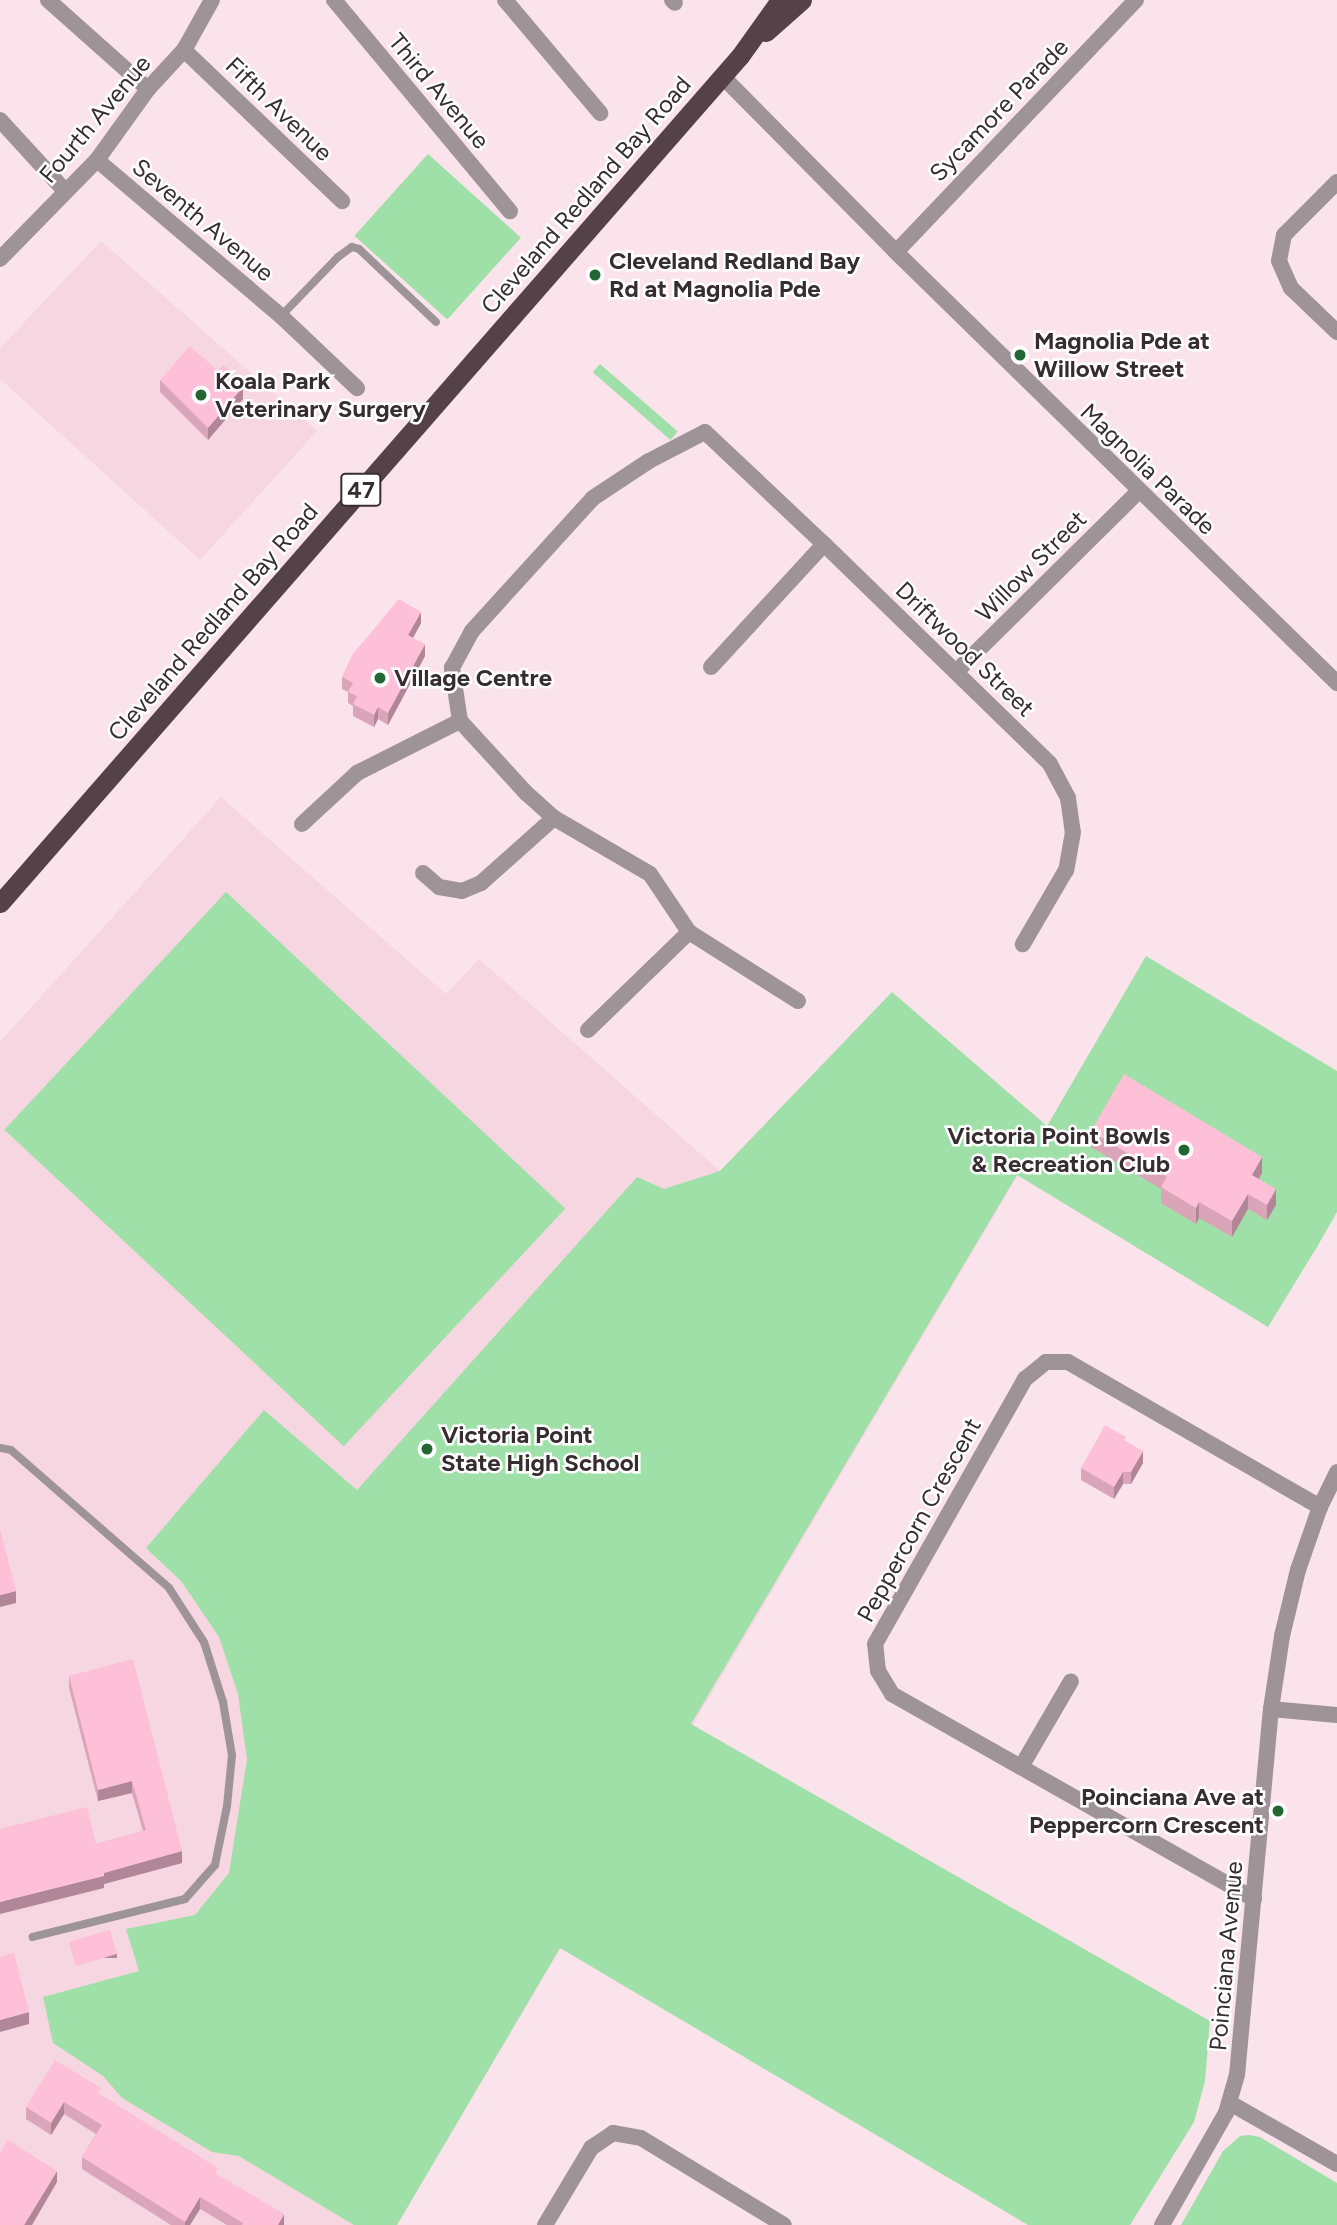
<!DOCTYPE html>
<style>
body{margin:0}
#map{position:relative;width:1337px;height:2225px;overflow:hidden;background:#fbe3eb;font-family:Figtree,sans-serif}
div>[style]{position:absolute}
.built>*{inset:0;background:#f6d6e0}
.green>*{inset:0;background:#9fe0a8;transform-origin:0 0}
.service>*{height:8px;margin:-4px;padding:0 4px;transform-origin:4px;border-radius:4px;background:#9e9497}
.minor>*{height:16px;margin:-8px;padding:0 8px;transform-origin:8px;border-radius:8px;background:#9e9497}
.trunk>*{height:19px;margin:-9.5px;padding:0 9.5px;transform-origin:9.5px;border-radius:9.5px;background:#544248}
.wall>*{inset:0;background:#daa5b8}
.shaded-wall>*{inset:0;background:#b18696;transform-origin:0 0}
.building>*{inset:0;background:#fdc0d6;transform-origin:0 0}
.dots>*{width:19px;height:19px;translate:-50% -50%;box-sizing:border-box;border:4px solid #fff;border-radius:50%}
span{translate:-50% -50%;white-space:nowrap;text-align:center;line-height:1.15;-webkit-text-stroke:5px #fff;paint-order:stroke}
.shield-label span{padding:2px 5px;background:#fff;border:2px solid;border-radius:5px;-webkit-text-stroke-width:0}
.shield-label{font-size:23px;color:#372d31;font-weight:700}
.street-label{font-size:24px;color:#372d31}
.poi-label{font-size:24px;color:#372d31;font-weight:700}
.left{translate:0 -50%;text-align:left}
.right{translate:-100% -50%;text-align:right}
</style>
<div id="map">
<div class="built">
<div style="clip-path:polygon(101px 241px,317px 431px,200px 560px,0 379px,0 348px)"></div>
<div style="clip-path:polygon(221px 797px,446px 994px,479px 959px,720px 1171px,892px 992px,1047px 1126px,397px 2225px,0 2225px,0 1042px)"></div>
</div>
<div class="green">
<div style="left:428px;top:154px;width:125px;height:110px;rotate:42deg"></div>
<div style="left:600px;top:364px;width:103px;height:11px;rotate:41deg"></div>
<div style="left:226px;top:892px;width:464px;height:325px;rotate:43deg"></div>
<div style="clip-path:polygon(1146px 956px,1337px 1071px,1337px 1212px,1317px 1247px,1268px 1327px,1017px 1175px,691px 1724px,1210px 2021px,1205px 2081px,1194px 2122px,1130px 2225px,1028px 2225px,560px 1948px,397px 2225px,354px 2225px,239px 2156px,212px 2152px,122px 2098px,103px 2076px,53px 2043px,43px 1997px,139px 1971px,126px 1929px,195px 1915px,229px 1873px,247px 1759px,238px 1694px,219px 1637px,181px 1581px,146px 1548px,264px 1410px,357px 1490px,637px 1177px,664px 1189px,720px 1171px,892px 992px,1047px 1126px)"></div>
<div style="clip-path:polygon(1249px 2135px,1260px 2137px,1337px 2183px,1337px 2225px,1181px 2225px,1223px 2151px,1240px 2136px)"></div>
</div>
<div class="service">
<div style="left:281px;top:316px;width:82px;rotate:-46deg"></div>
<div style="left:338px;top:257px;width:17px;rotate:-36deg"></div>
<div style="left:352px;top:247px;width:7px;rotate:16deg"></div>
<div style="left:359px;top:249px;width:106px;rotate:43.5deg"></div>
<div style="left:0;top:1448px;width:11px;rotate:10deg"></div>
<div style="left:11px;top:1450px;width:210px;rotate:41.1deg"></div>
<div style="left:169px;top:1588px;width:64px;rotate:57.1deg"></div>
<div style="left:204px;top:1642px;width:63px;rotate:72.4deg"></div>
<div style="left:223px;top:1702px;width:54px;rotate:80.4deg"></div>
<div style="left:232px;top:1755px;width:51px;rotate:95.6deg"></div>
<div style="left:227px;top:1806px;width:60px;rotate:101.5deg"></div>
<div style="left:215px;top:1865px;width:45px;rotate:131.4deg"></div>
<div style="left:185px;top:1899px;width:157px;rotate:166deg"></div>
</div>
<div class="minor">
<div style="left:48px;top:0;width:134px;rotate:41.7deg"></div>
<div style="left:334px;top:0;width:275px;rotate:50.2deg"></div>
<div style="left:505px;top:0;width:148px;rotate:49.9deg"></div>
<div style="left:672px;top:0;width:4px;rotate:45deg"></div>
<div style="left:184px;top:50px;width:219px;rotate:43.7deg"></div>
<div style="left:722px;top:76px;width:247px;rotate:45.3deg"></div>
<div style="left:896px;top:252px;width:617px;rotate:44.34deg"></div>
<div style="left:0;top:120px;width:96px;rotate:47.5deg"></div>
<div style="left:97px;top:160px;width:241px;rotate:40.3deg"></div>
<div style="left:281px;top:316px;width:105px;rotate:43.5deg"></div>
<div style="left:1337px;top:182px;width:75px;rotate:135deg"></div>
<div style="left:1284px;top:235px;width:26px;rotate:101deg"></div>
<div style="left:1279px;top:261px;width:30px;rotate:66deg"></div>
<div style="left:1291px;top:288px;width:64px;rotate:43.7deg"></div>
<div style="left:896px;top:252px;width:348px;rotate:-46.4deg"></div>
<div style="left:0;top:259px;width:139px;rotate:-45.6deg"></div>
<div style="left:97px;top:160px;width:87px;rotate:-54.3deg"></div>
<div style="left:148px;top:89px;width:53px;rotate:-47.3deg"></div>
<div style="left:184px;top:50px;width:57px;rotate:-60.8deg"></div>
<div style="left:711px;top:667px;width:167px;rotate:-47.4deg"></div>
<div style="left:956px;top:672px;width:257px;rotate:-44.7deg"></div>
<div style="left:302px;top:824px;width:75px;rotate:-42.8deg"></div>
<div style="left:357px;top:773px;width:115px;rotate:-26.8deg"></div>
<div style="left:423px;top:873px;width:21px;rotate:41deg"></div>
<div style="left:439px;top:887px;width:23px;rotate:10deg"></div>
<div style="left:462px;top:891px;width:21px;rotate:-23deg"></div>
<div style="left:481px;top:883px;width:98px;rotate:-41.7deg"></div>
<div style="left:798px;top:1001px;width:129px;rotate:-147.7deg"></div>
<div style="left:689px;top:932px;width:70px;rotate:-123.9deg"></div>
<div style="left:650px;top:874px;width:111px;rotate:-149.7deg"></div>
<div style="left:554px;top:818px;width:36px;rotate:-138deg"></div>
<div style="left:527px;top:794px;width:99px;rotate:-132.5deg"></div>
<div style="left:460px;top:721px;width:54px;rotate:-98.6deg"></div>
<div style="left:452px;top:668px;width:42px;rotate:-61.6deg"></div>
<div style="left:472px;top:631px;width:180px;rotate:-47.7deg"></div>
<div style="left:593px;top:498px;width:67px;rotate:-33.5deg"></div>
<div style="left:649px;top:461px;width:63px;rotate:-27.4deg"></div>
<div style="left:705px;top:432px;width:163px;rotate:43.3deg"></div>
<div style="left:824px;top:544px;width:315px;rotate:44.2deg"></div>
<div style="left:1050px;top:764px;width:38px;rotate:62deg"></div>
<div style="left:1068px;top:798px;width:34px;rotate:82deg"></div>
<div style="left:1073px;top:832px;width:39px;rotate:100deg"></div>
<div style="left:1066px;top:870px;width:86px;rotate:120.2deg"></div>
<div style="left:588px;top:1030px;width:141px;rotate:-44.1deg"></div>
<div style="left:1271px;top:1709px;width:66px;rotate:5.2deg"></div>
<div style="left:1021px;top:1767px;width:99px;rotate:-59.8deg"></div>
<div style="left:1254px;top:1899px;width:416px;rotate:-150.5deg"></div>
<div style="left:892px;top:1694px;width:27px;rotate:-121deg"></div>
<div style="left:878px;top:1671px;width:27px;rotate:-96deg"></div>
<div style="left:875px;top:1644px;width:305px;rotate:-60.5deg"></div>
<div style="left:1025px;top:1379px;width:27px;rotate:-39deg"></div>
<div style="left:1046px;top:1362px;width:22px"></div>
<div style="left:1068px;top:1362px;width:291px;rotate:29.9deg"></div>
<div style="left:1230px;top:2103px;width:123px;rotate:29.7deg"></div>
<div style="left:545px;top:2225px;width:90px;rotate:-59.1deg"></div>
<div style="left:591px;top:2148px;width:27px;rotate:-34deg"></div>
<div style="left:613px;top:2133px;width:28px;rotate:10deg"></div>
<div style="left:641px;top:2138px;width:167px;rotate:31.3deg"></div>
<div style="left:1162px;top:2225px;width:129px;rotate:-60.3deg"></div>
<div style="left:1226px;top:2113px;width:40px;rotate:-74deg"></div>
<div style="left:1237px;top:2075px;width:368px;rotate:-84.7deg"></div>
<div style="left:1271px;top:1709px;width:74px;rotate:-81.4deg"></div>
<div style="left:1282px;top:1636px;width:68px;rotate:-76.4deg"></div>
<div style="left:1298px;top:1570px;width:67px;rotate:-70.8deg"></div>
<div style="left:1320px;top:1507px;width:39px;rotate:-64deg"></div>
</div>
<div class="trunk">
<div style="left:766px;top:32px;width:48px;rotate:-41.6deg"></div>
<div style="left:0;top:903px;width:1125px;rotate:-48.86deg"></div>
<div style="left:740px;top:56px;width:69px;rotate:-54.5deg"></div>
</div>
<div class="wall">
<div style="clip-path:polygon(218px 371px,235px 380px,243px 399px,208px 440px,160px 392px,160px 380px)"></div>
<div style="clip-path:polygon(421px 623px,413px 638px,425px 656px,388px 725px,378px 719px,374px 727px,353px 716px,353px 706px,348px 703px,348px 692px,342px 689px,342px 677px)"></div>
<div style="clip-path:polygon(1091px 1131px,1262px 1173px,1259px 1179px,1276px 1205px,1267px 1220px,1248px 1209px,1232px 1237px,1199px 1218px,1196px 1224px,1161px 1203px,1161px 1189px,1091px 1147px)"></div>
<div style="clip-path:polygon(1126px 1442px,1143px 1463px,1131px 1484px,1123px 1484px,1114px 1499px,1081px 1480px,1081px 1468px)"></div>
<div style="clip-path:polygon(69px 1676px,182px 1863px,104px 1884px,104px 1888px,96px 1844px,143px 1831px,132px 1793px,98px 1801px,69px 1688px)"></div>
<div style="clip-path:polygon(101px 2095px,218px 2175px,284px 2225px,227px 2225px,200px 2209px,190px 2225px,171px 2225px,82px 2169px,82px 2157px,96px 2134px,64px 2114px,51px 2135px,26px 2119px,26px 2107px)"></div>
</div>
<div class="shaded-wall">
<div style="clip-path:polygon(243px 387px,243px 399px,208px 440px,208px 428px)"></div>
<div style="clip-path:polygon(421px 612px,421px 623px,408px 647px,408px 635px)"></div>
<div style="clip-path:polygon(425px 644px,425px 656px,388px 725px,388px 713px)"></div>
<div style="clip-path:polygon(378px 707px,378px 719px,374px 727px,374px 715px)"></div>
<div style="clip-path:polygon(1262px 1157px,1262px 1173px,1252px 1190px,1252px 1175px)"></div>
<div style="clip-path:polygon(1276px 1189px,1276px 1205px,1267px 1220px,1267px 1205px)"></div>
<div style="clip-path:polygon(1248px 1194px,1248px 1209px,1232px 1237px,1232px 1221px)"></div>
<div style="clip-path:polygon(1199px 1202px,1199px 1218px,1196px 1224px,1196px 1208px)"></div>
<div style="clip-path:polygon(1143px 1451px,1143px 1463px,1131px 1484px,1131px 1472px)"></div>
<div style="clip-path:polygon(1123px 1472px,1123px 1484px,1114px 1499px,1114px 1487px)"></div>
<div style="clip-path:polygon(16px 1591px,16px 1603px,0 1607px,0 1595px)"></div>
<div style="clip-path:polygon(132px 1781px,132px 1793px,98px 1801px,98px 1790px)"></div>
<div style="clip-path:polygon(182px 1851px,182px 1863px,104px 1884px,104px 1888px,0 1914px,0 1902px)"></div>
<div style="left:117px;top:1954px;width:4px;height:44px;rotate:90deg"></div>
<div style="clip-path:polygon(29px 2012px,29px 2024px,0 2032px,0 2020px)"></div>
<div style="clip-path:polygon(64px 2102px,64px 2114px,51px 2135px,51px 2123px)"></div>
<div style="clip-path:polygon(57px 2171px,57px 2182px,32px 2225px,24px 2225px)"></div>
<div style="clip-path:polygon(200px 2197px,200px 2209px,190px 2225px,185px 2225px,185px 2222px)"></div>
<div style="clip-path:polygon(284px 2214px,284px 2225px,278px 2225px)"></div>
</div>
<div class="building">
<div style="clip-path:polygon(190px 346px,218px 371px,223px 365px,235px 375px,232px 378px,243px 387px,208px 428px,160px 380px)"></div>
<div style="clip-path:polygon(399px 599px,421px 612px,408px 635px,425px 644px,388px 713px,378px 707px,374px 715px,353px 704px,357px 696px,348px 692px,353px 683px,342px 677px,352px 655px)"></div>
<div style="clip-path:polygon(1124px 1074px,1262px 1157px,1252px 1175px,1276px 1189px,1267px 1205px,1248px 1194px,1232px 1221px,1199px 1202px,1196px 1208px,1161px 1187px,1167px 1177px,1091px 1131px)"></div>
<div style="clip-path:polygon(1105px 1425px,1126px 1437px,1124px 1440px,1143px 1451px,1131px 1472px,1123px 1472px,1114px 1487px,1081px 1468px)"></div>
<div style="clip-path:polygon(0 1529px,16px 1591px,0 1595px)"></div>
<div style="clip-path:polygon(133px 1659px,182px 1851px,104px 1873px,104px 1876px,0 1902px,0 1829px,87px 1807px,96px 1844px,146px 1830px,132px 1781px,98px 1790px,69px 1676px)"></div>
<div style="left:110px;top:1930px;width:25px;height:43px;rotate:74deg"></div>
<div style="clip-path:polygon(14px 1953px,29px 2012px,0 2020px,0 1957px)"></div>
<div style="clip-path:polygon(55px 2060px,101px 2088px,98px 2093px,218px 2168px,215px 2173px,284px 2214px,278px 2225px,242px 2225px,243px 2223px,200px 2197px,185px 2222px,82px 2157px,102px 2125px,64px 2102px,51px 2123px,26px 2107px)"></div>
<div style="clip-path:polygon(8px 2140px,57px 2171px,24px 2225px,0 2225px,0 2153px)"></div>
</div>
<div class="dots">
<div style="left:595px;top:275px;background:#226733"></div>
<div style="left:1020px;top:355px;background:#226733"></div>
<div style="left:201px;top:395px;background:#226733"></div>
<div style="left:380px;top:678px;background:#226733"></div>
<div style="left:1184px;top:1150px;background:#226733"></div>
<div style="left:427px;top:1449px;background:#226733"></div>
<div style="left:1278px;top:1811px;background:#226733"></div>
</div>
<div class="shield-label">
<span style="left:361px;top:490px">47</span>
</div>
<div class="street-label">
<span style="left:439px;top:91px;rotate:50deg">Third Avenue</span>
<span style="left:279px;top:109px;rotate:44deg">Fifth Avenue</span>
<span style="left:999px;top:110px;rotate:-46deg">Sycamore Parade</span>
<span style="left:95px;top:119px;rotate:-50deg">Fourth Avenue</span>
<span style="left:586px;top:195px;rotate:-49deg">Cleveland Redland Bay Road</span>
<span style="left:203px;top:220px;rotate:40deg">Seventh Avenue</span>
<span style="left:1148px;top:469px;rotate:44deg">Magnolia Parade</span>
<span style="left:1031px;top:566px;rotate:-45deg">Willow Street</span>
<span style="left:213px;top:622px;rotate:-49deg">Cleveland Redland Bay Road</span>
<span style="left:965px;top:649px;rotate:44deg">Driftwood Street</span>
<span style="left:919px;top:1520px;rotate:-61deg">Peppercorn Crescent</span>
<span style="left:1226px;top:1956px;rotate:-85deg">Poinciana Avenue</span>
</div>
<div class="poi-label">
<span class="left" style="left:609px;top:275px">Cleveland Redland Bay<br>Rd at Magnolia Pde</span>
<span class="left" style="left:1034px;top:355px">Magnolia Pde at<br>Willow Street</span>
<span class="left" style="left:215px;top:395px">Koala Park<br>Veterinary Surgery</span>
<span class="left" style="left:394px;top:678px">Village Centre</span>
<span class="right" style="left:1170px;top:1150px">Victoria Point Bowls<br>&amp; Recreation Club</span>
<span class="left" style="left:441px;top:1449px">Victoria Point<br>State High School</span>
<span class="right" style="left:1264px;top:1811px">Poinciana Ave at<br>Peppercorn Crescent</span>
</div>
</div>
